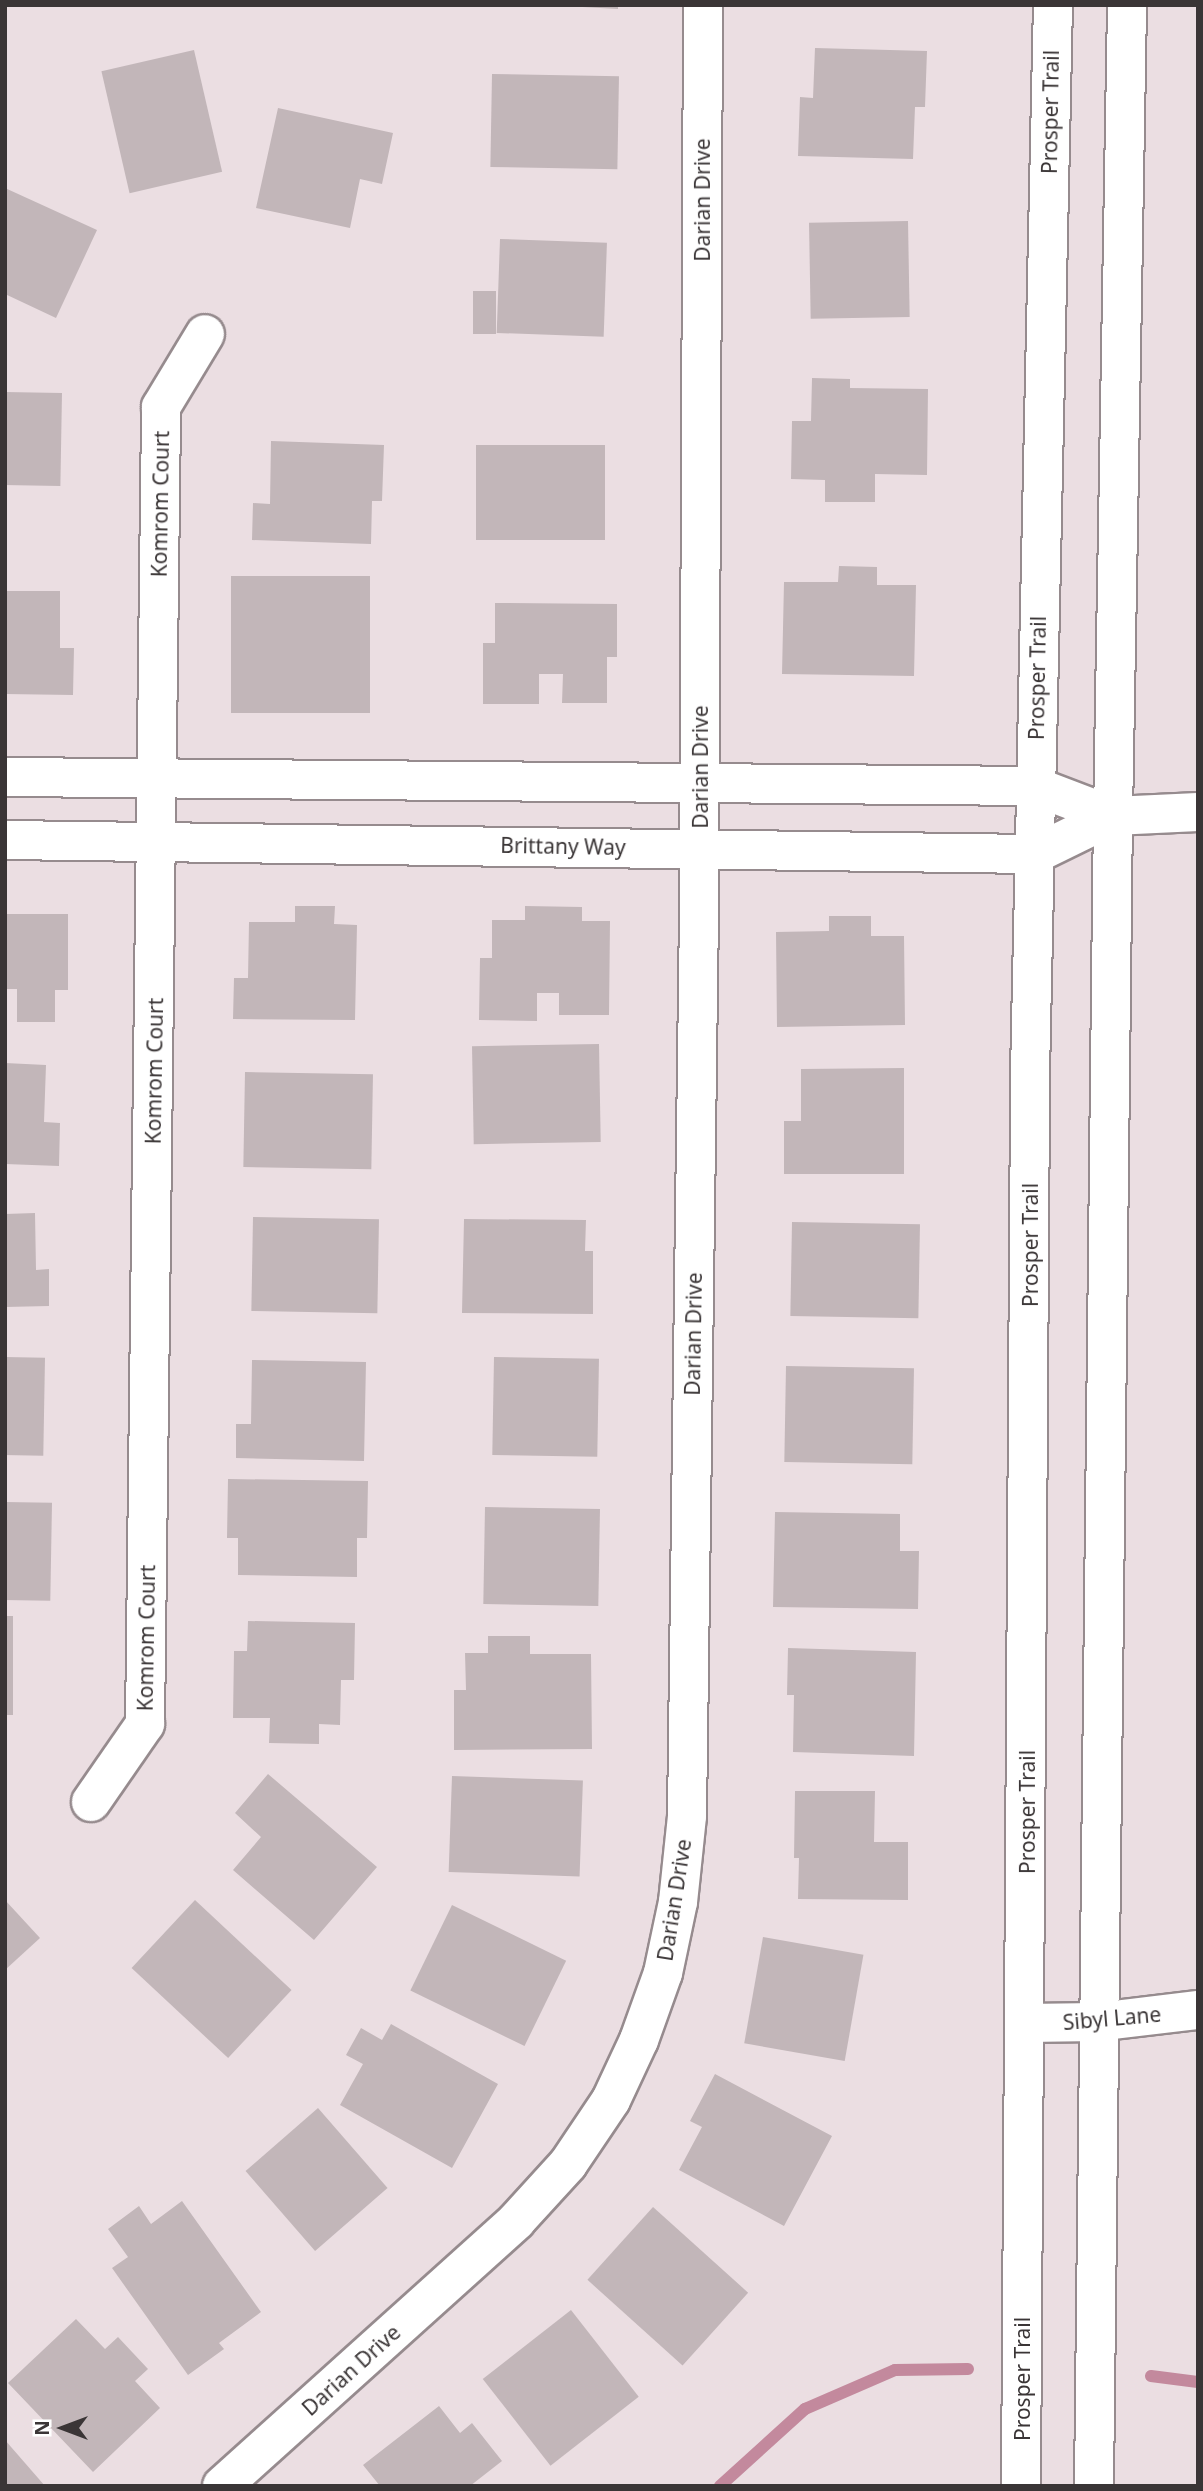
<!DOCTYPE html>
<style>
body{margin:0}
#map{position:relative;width:1203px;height:2491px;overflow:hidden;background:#ebdee2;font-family:"Noto Sans",sans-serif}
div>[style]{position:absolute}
.stream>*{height:12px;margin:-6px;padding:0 6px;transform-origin:6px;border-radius:6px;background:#c3899d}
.building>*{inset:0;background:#c2b6b9;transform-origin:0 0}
.roads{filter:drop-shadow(2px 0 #968b8e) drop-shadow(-2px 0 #968b8e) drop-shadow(0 2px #968b8e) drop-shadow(0 -2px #968b8e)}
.street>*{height:38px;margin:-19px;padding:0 19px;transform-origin:19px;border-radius:19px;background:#fff}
.secondary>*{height:38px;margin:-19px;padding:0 19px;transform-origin:19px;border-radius:19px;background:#fff}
span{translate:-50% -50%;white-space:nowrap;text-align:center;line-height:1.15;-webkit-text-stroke:5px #fff;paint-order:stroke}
.street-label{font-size:21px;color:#3a3536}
.frame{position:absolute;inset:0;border:7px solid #3a3536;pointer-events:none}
.north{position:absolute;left:28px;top:2393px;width:70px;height:70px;-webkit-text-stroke:5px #fff;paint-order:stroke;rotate:270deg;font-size:19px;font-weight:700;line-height:28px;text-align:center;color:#3a3536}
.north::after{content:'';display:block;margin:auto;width:24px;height:32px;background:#3a3536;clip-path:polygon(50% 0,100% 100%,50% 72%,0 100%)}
</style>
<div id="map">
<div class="stream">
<div style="left:1151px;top:2376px;width:47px;rotate:7.3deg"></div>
<div style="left:720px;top:2486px;width:115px;rotate:-42.2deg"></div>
<div style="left:805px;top:2409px;width:98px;rotate:-23.4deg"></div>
<div style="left:895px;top:2370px;width:73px;rotate:-0.8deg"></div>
</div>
<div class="building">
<div style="clip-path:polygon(547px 5px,618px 5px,618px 9px)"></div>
<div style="clip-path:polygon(815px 48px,927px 51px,925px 107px,915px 107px,913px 159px,798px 156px,800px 97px,813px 98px)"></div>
<div style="left:194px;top:50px;width:125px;height:95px;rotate:77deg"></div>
<div style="left:492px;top:74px;width:127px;height:93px;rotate:1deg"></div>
<div style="clip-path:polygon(278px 108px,393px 133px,382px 184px,360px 179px,350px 228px,256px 208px)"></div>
<div style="clip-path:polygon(5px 188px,97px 230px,56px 318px,5px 294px)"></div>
<div style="left:908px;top:221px;width:96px;height:99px;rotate:89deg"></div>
<div style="left:500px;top:239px;width:107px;height:94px;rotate:2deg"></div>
<div style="left:473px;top:291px;width:23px;height:43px"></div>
<div style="clip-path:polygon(812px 378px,850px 379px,850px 388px,928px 389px,927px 475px,875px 474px,875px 502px,825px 502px,825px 480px,791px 479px,792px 421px,811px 421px)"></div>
<div style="left:5px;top:392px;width:57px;height:93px;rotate:1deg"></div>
<div style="clip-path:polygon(271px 441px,384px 445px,382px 501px,372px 501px,371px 544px,252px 540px,253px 503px,270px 504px)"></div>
<div style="left:476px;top:445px;width:129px;height:95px"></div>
<div style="clip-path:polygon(839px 566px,877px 567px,877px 585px,916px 585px,914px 676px,782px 674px,784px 582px,838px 582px)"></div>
<div style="left:231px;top:576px;width:139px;height:137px"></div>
<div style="clip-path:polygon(5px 591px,60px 591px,60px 648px,74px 648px,73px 695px,5px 694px)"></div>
<div style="clip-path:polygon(495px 603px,617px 604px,617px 657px,607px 657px,607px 703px,562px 703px,563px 674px,539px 674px,539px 704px,483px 704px,483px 643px,495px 643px)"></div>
<div style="clip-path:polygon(295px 906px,335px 906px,334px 924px,357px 925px,355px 1020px,233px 1019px,234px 978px,248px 978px,249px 922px,295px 922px)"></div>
<div style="clip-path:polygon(525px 906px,582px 907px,582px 921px,610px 921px,609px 1015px,559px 1015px,559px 993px,537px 993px,537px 1021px,479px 1020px,480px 958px,492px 958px,492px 920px,525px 920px)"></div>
<div style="clip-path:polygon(5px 914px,68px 914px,68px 990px,55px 990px,55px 1022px,17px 1022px,17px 989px,5px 989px)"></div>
<div style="clip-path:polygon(829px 916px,871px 916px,871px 936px,904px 936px,905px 1025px,777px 1027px,776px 932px,829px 931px)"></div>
<div style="left:599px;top:1044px;width:98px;height:127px;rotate:89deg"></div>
<div style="clip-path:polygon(5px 1063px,46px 1065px,44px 1122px,60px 1123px,59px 1166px,5px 1164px)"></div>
<div style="clip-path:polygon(904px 1068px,904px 1174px,784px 1174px,784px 1121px,801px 1121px,801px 1069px)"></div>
<div style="left:245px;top:1072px;width:128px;height:95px;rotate:1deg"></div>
<div style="clip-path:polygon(35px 1213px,36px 1270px,49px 1269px,49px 1306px,5px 1307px,5px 1214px)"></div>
<div style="left:253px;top:1217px;width:126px;height:94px;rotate:1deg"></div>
<div style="clip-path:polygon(464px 1219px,586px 1220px,585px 1251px,593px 1251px,593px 1314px,462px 1313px)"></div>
<div style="left:792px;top:1222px;width:128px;height:94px;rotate:1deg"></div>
<div style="left:5px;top:1357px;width:40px;height:98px;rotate:1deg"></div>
<div style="left:494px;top:1357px;width:105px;height:98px;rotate:1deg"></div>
<div style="clip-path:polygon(252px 1360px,366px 1362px,364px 1461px,236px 1458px,236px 1424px,251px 1424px)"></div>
<div style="left:786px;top:1366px;width:128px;height:96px;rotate:1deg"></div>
<div style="clip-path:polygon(228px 1479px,368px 1481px,367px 1538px,357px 1538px,357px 1577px,238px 1575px,238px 1538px,227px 1538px)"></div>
<div style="left:5px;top:1502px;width:47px;height:98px;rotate:1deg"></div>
<div style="left:485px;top:1507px;width:115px;height:97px;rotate:1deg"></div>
<div style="clip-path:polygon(775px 1512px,900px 1514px,900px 1551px,919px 1551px,918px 1609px,773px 1607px)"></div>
<div style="left:5px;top:1616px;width:8px;height:99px"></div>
<div style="clip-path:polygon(248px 1621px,355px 1623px,354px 1680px,341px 1680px,340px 1725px,319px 1724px,319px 1744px,269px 1743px,270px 1718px,233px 1718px,234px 1651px,247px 1651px)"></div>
<div style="clip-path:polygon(488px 1636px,530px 1636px,530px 1654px,591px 1654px,592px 1749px,454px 1750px,454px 1690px,466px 1690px,465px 1653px,488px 1653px)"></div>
<div style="clip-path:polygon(788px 1648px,916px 1652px,914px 1756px,793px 1752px,794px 1695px,787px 1695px)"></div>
<div style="clip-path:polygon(268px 1774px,377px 1867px,314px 1940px,233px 1870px,261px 1837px,235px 1813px)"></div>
<div style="left:452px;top:1776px;width:131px;height:96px;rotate:2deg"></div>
<div style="clip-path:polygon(795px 1791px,875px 1791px,874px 1842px,908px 1842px,908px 1900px,798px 1899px,799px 1858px,794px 1858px)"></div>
<div style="clip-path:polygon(5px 1900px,40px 1938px,5px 1970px)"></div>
<div style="left:195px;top:1900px;width:132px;height:93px;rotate:43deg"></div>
<div style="left:452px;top:1905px;width:127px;height:95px;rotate:26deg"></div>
<div style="left:763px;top:1937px;width:102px;height:108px;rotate:10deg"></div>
<div style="clip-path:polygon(391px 2024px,498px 2084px,452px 2168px,340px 2105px,363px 2064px,346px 2055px,361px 2028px,382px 2040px)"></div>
<div style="clip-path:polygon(715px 2074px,832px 2136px,784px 2226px,679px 2170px,702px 2127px,690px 2121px)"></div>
<div style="left:318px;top:2108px;width:106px;height:96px;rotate:49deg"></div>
<div style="clip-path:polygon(182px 2201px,261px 2312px,219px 2343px,224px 2349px,188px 2375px,112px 2268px,128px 2257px,108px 2229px,139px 2206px,151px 2224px)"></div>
<div style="left:653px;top:2207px;width:128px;height:98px;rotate:42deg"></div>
<div style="left:571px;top:2310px;width:110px;height:112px;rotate:52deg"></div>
<div style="clip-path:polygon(76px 2319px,105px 2349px,118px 2337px,148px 2369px,135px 2381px,160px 2408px,93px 2472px,8px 2383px)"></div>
<div style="clip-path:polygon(439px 2406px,460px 2433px,472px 2423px,502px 2461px,470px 2486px,380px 2486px,363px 2465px)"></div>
<div style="clip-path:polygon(5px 2440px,45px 2486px,5px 2486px)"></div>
</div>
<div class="roads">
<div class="street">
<div style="left:5px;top:777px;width:1029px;rotate:0.5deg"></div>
<div style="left:1034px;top:786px;width:85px;rotate:20.8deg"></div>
<div style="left:1113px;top:816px;width:85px;rotate:-2.7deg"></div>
<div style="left:5px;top:840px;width:1030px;rotate:0.78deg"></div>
<div style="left:1035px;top:854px;width:87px;rotate:-26deg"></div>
<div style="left:91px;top:1802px;width:95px;rotate:-55.3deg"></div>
<div style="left:145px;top:1724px;width:1317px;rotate:-89.3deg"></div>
<div style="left:161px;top:407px;width:85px;rotate:-58.9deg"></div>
<div style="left:1026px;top:2023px;width:71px;rotate:-0.8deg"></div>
<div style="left:1097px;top:2022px;width:102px;rotate:-6.8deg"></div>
<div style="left:222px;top:2486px;width:396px;rotate:-42deg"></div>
<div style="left:516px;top:2221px;width:77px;rotate:-47.6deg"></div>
<div style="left:568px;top:2164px;width:77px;rotate:-56.1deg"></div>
<div style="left:611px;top:2100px;width:66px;rotate:-65deg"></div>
<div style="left:639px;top:2040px;width:71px;rotate:-70.3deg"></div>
<div style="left:663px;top:1973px;width:73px;rotate:-78.1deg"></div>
<div style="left:678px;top:1902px;width:86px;rotate:-84deg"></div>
<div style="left:687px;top:1816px;width:899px;rotate:-89.24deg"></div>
<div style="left:699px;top:917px;width:912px;rotate:-89.75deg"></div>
</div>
<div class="secondary">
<div style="left:1021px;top:2486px;width:1412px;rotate:-89.63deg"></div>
<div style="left:1030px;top:1074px;width:1069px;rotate:-88.77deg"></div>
<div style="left:1094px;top:2486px;width:1670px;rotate:-89.35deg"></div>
<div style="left:1113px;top:816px;width:811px;rotate:-89.01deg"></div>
</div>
</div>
<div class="street-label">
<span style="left:1050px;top:112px;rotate:-89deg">Prosper Trail</span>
<span style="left:702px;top:200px;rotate:-90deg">Darian Drive</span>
<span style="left:160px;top:504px;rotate:-89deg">Komrom Court</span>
<span style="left:1037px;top:678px;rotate:-89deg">Prosper Trail</span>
<span style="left:700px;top:767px;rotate:-90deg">Darian Drive</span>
<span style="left:563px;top:846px;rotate:1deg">Brittany Way</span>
<span style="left:154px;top:1071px;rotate:-89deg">Komrom Court</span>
<span style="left:1030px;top:1245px;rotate:-90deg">Prosper Trail</span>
<span style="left:693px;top:1334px;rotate:-89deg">Darian Drive</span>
<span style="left:146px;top:1638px;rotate:-89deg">Komrom Court</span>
<span style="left:1027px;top:1812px;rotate:-90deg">Prosper Trail</span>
<span style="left:674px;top:1900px;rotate:-81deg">Darian Drive</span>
<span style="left:1112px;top:2018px;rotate:-5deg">Sibyl Lane</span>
<span style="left:351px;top:2370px;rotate:-42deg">Darian Drive</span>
<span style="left:1022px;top:2379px;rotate:-90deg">Prosper Trail</span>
</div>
<div class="frame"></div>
<div class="north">N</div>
</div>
